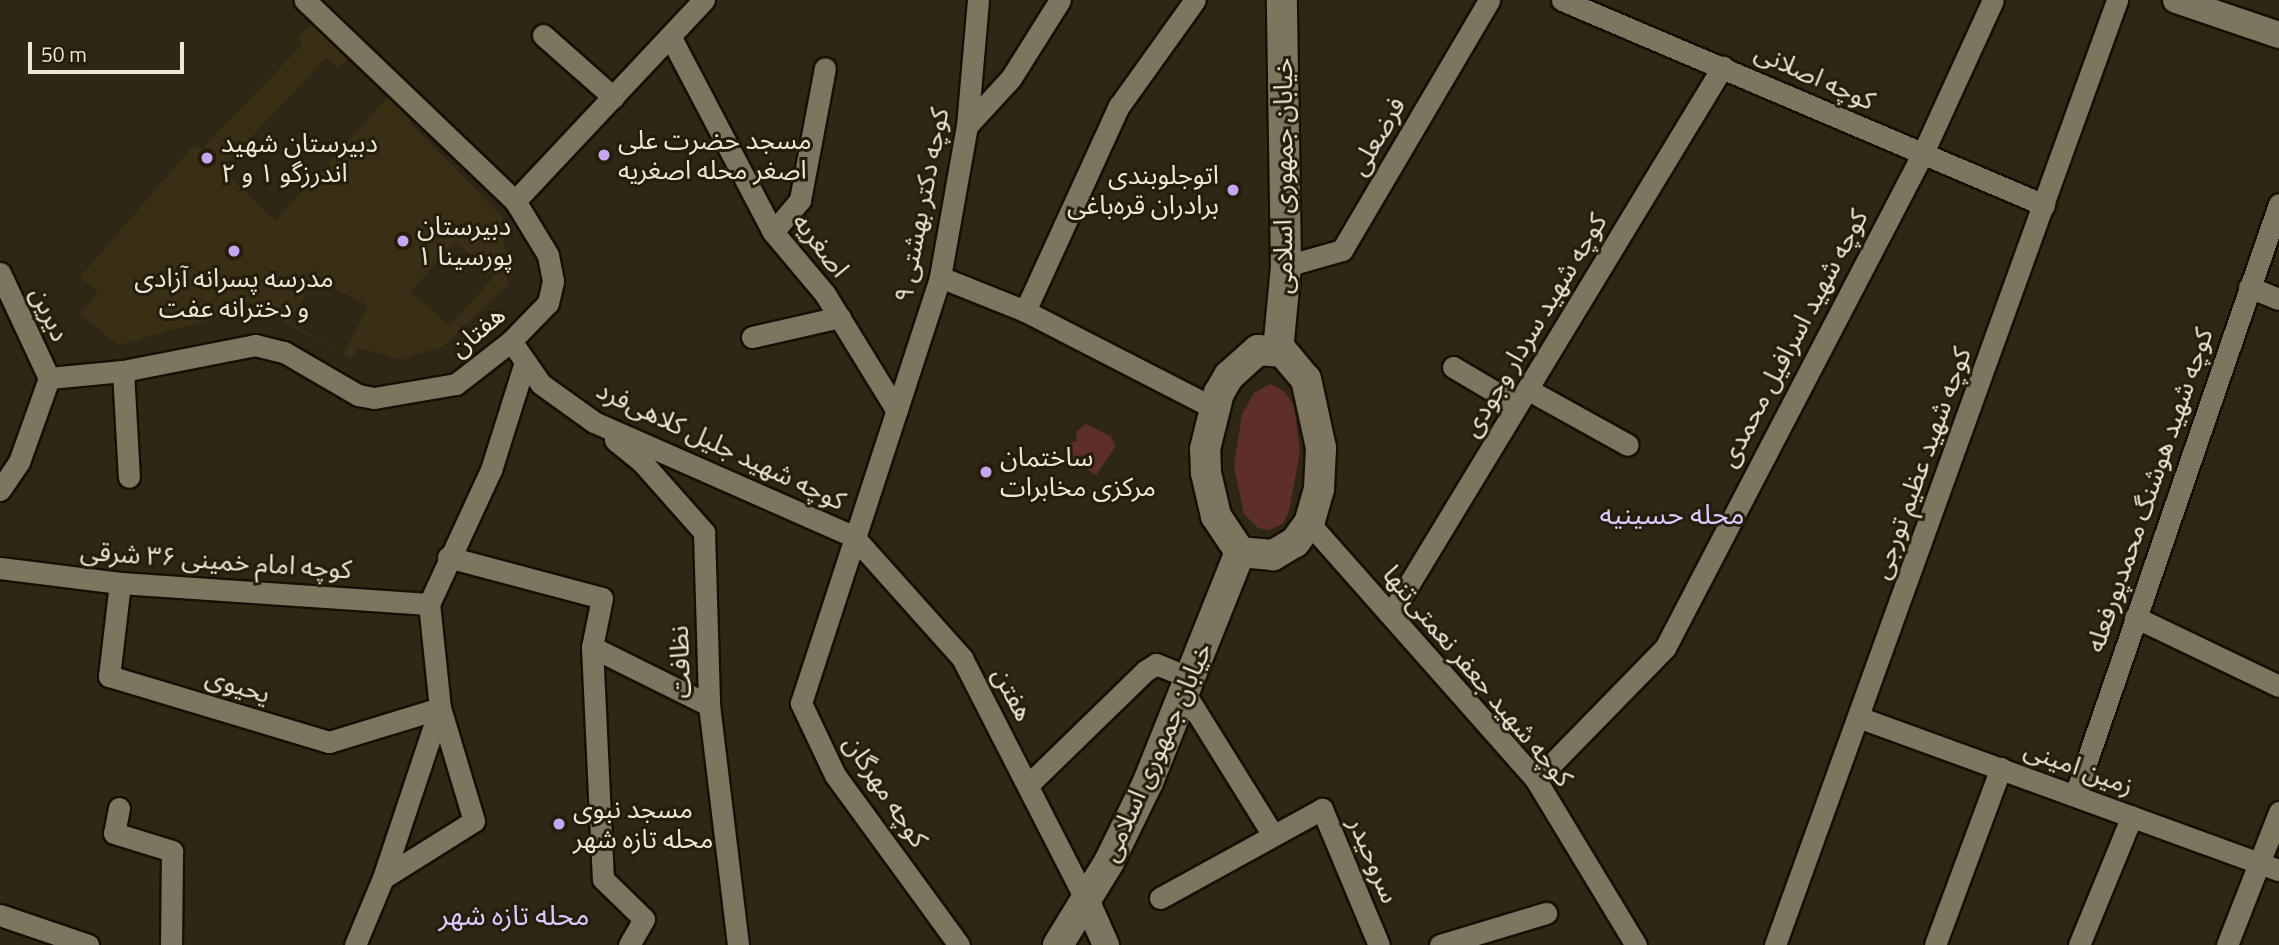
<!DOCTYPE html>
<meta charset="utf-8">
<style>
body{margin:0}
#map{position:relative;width:2279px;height:945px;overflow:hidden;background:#2f2715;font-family:"Titillium Web","Noto Sans Arabic",sans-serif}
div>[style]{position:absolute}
.built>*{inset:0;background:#392f15}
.green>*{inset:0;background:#5d2f28}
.roads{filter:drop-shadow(2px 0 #171001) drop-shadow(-2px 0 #171001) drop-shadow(0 2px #171001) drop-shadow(0 -2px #171001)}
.minor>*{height:21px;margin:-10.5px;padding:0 10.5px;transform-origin:10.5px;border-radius:10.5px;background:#7e7560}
.tertiary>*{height:26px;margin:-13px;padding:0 13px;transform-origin:13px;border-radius:13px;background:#7e7560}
.secondary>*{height:30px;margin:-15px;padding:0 15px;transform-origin:15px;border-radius:15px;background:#7e7560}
.dots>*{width:19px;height:19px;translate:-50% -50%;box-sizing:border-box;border:4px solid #251d0b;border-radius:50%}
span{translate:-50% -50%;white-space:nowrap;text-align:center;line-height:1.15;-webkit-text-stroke:6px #251d0b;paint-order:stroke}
.street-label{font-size:26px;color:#ebe6da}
.poi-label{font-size:26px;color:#ebe6da}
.left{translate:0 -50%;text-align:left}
.right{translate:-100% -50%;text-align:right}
.neighbourhood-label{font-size:28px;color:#dfc7ff}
.scale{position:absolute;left:28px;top:42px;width:156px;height:32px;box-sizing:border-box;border:4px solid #ebe6da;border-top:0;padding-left:9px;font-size:21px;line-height:24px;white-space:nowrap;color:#ebe6da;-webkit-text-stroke:5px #251d0b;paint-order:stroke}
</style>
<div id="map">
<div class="built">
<div style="clip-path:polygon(evenodd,314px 21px,350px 56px,338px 68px,326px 58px,222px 168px,275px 221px,390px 95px,414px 117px,410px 123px,502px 217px,508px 285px,444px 346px,401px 360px,359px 348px,352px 359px,247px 302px,237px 312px,118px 345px,80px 314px,98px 292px,80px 277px,194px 145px,202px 149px,303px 44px,298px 38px,314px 21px,456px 241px,494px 277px,450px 326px,410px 292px,456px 241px,314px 21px,315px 277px,368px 306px,344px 354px,289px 322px,315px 277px)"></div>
</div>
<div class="green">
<div style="clip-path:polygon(1270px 384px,1284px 391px,1294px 406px,1300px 452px,1289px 511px,1283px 524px,1268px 530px,1258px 528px,1244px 514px,1234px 466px,1242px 414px,1254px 393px)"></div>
<div style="clip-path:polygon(1086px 424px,1110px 436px,1116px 446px,1096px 475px,1066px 456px,1071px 443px,1077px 441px,1076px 432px)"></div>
</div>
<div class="roads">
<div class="minor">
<div style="left:1562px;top:0;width:524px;rotate:23.04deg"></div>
<div style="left:543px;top:35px;width:94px;rotate:41.5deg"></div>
<div style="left:670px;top:36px;width:221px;rotate:62.3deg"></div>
<div style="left:773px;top:232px;width:81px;rotate:50deg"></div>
<div style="left:825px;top:294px;width:137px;rotate:58.4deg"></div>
<div style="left:967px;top:126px;width:65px;rotate:-47.5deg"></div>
<div style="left:1011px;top:78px;width:92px;rotate:-57.9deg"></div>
<div style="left:515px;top:201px;width:276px;rotate:-46.8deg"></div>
<div style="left:773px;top:232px;width:42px;rotate:-49.8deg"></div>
<div style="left:800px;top:200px;width:134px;rotate:-79.3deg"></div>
<div style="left:1286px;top:266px;width:58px;rotate:-15.9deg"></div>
<div style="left:1342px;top:250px;width:290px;rotate:-59.5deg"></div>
<div style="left:0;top:273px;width:116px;rotate:65deg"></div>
<div style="left:940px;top:277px;width:92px;rotate:21.8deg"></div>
<div style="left:1025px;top:311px;width:212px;rotate:27.2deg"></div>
<div style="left:2249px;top:287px;width:32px;rotate:22deg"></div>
<div style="left:1025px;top:311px;width:226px;rotate:-65.4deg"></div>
<div style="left:1119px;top:106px;width:130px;rotate:-54.4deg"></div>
<div style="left:752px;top:337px;width:90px;rotate:-12.8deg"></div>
<div style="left:511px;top:341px;width:52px;rotate:55.1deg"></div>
<div style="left:541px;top:384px;width:65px;rotate:35.6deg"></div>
<div style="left:594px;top:422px;width:283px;rotate:23.8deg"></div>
<div style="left:853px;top:536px;width:164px;rotate:48.2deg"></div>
<div style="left:962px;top:658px;width:274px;rotate:62.9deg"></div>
<div style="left:1453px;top:367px;width:74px;rotate:30.7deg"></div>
<div style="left:123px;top:371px;width:106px;rotate:86.8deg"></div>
<div style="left:49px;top:378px;width:74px;rotate:-5.4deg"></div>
<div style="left:123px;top:371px;width:135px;rotate:-11.1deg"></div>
<div style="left:255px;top:345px;width:30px;rotate:14deg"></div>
<div style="left:284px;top:352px;width:86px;rotate:30.2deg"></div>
<div style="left:358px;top:395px;width:16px;rotate:11deg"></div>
<div style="left:374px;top:398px;width:83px;rotate:-9.7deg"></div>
<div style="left:456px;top:384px;width:70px;rotate:-38deg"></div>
<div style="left:511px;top:341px;width:53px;rotate:-45.8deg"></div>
<div style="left:548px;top:303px;width:23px;rotate:-77deg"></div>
<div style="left:553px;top:281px;width:26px;rotate:-101deg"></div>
<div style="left:548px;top:255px;width:63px;rotate:-121.4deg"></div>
<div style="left:515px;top:201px;width:291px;rotate:-136.3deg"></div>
<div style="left:1527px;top:389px;width:115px;rotate:29deg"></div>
<div style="left:615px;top:440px;width:35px;rotate:39deg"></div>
<div style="left:642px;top:462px;width:94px;rotate:48.5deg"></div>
<div style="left:704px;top:532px;width:173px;rotate:88.3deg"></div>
<div style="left:709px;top:705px;width:242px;rotate:83.1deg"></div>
<div style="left:0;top:490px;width:34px;rotate:-56deg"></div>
<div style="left:19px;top:462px;width:89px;rotate:-70.3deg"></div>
<div style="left:1309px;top:523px;width:343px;rotate:48.5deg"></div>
<div style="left:1536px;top:780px;width:193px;rotate:58.8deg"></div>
<div style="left:448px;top:557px;width:159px;rotate:14.9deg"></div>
<div style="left:602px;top:598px;width:50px;rotate:101.5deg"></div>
<div style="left:592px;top:647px;width:232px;rotate:87.3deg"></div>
<div style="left:603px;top:879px;width:57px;rotate:44.3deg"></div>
<div style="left:644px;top:919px;width:30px;rotate:120deg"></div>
<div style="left:0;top:568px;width:121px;rotate:7.1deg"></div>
<div style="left:120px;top:583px;width:310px;rotate:3.9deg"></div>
<div style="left:120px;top:583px;width:94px;rotate:96.7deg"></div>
<div style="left:109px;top:676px;width:230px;rotate:16.7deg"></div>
<div style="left:329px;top:742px;width:116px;rotate:-17deg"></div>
<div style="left:1392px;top:612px;width:638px;rotate:-58.77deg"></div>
<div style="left:2135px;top:617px;width:160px;rotate:25.6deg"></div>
<div style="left:592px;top:647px;width:131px;rotate:26.4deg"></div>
<div style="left:1184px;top:692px;width:168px;rotate:58.1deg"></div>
<div style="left:1858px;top:717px;width:448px;rotate:20deg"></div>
<div style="left:1536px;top:780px;width:185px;rotate:-45.7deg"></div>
<div style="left:1665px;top:648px;width:556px;rotate:-62.47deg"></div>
<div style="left:1922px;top:155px;width:170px;rotate:-65.4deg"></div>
<div style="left:1029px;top:784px;width:162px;rotate:-44.2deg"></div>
<div style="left:1145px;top:671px;width:13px;rotate:-32deg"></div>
<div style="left:1156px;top:664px;width:18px;rotate:22deg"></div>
<div style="left:2075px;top:795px;width:625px;rotate:-70.96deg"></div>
<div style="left:119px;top:808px;width:25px;rotate:101deg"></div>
<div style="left:114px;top:833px;width:61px;rotate:17.2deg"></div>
<div style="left:172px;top:851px;width:94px;rotate:90.6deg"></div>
<div style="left:383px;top:878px;width:179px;rotate:-71.5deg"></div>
<div style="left:1160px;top:898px;width:185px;rotate:-28.8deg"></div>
<div style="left:1322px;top:809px;width:147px;rotate:67.3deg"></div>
<div style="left:0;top:915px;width:93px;rotate:18.8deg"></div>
<div style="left:355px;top:945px;width:73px;rotate:-67.3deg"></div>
<div style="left:383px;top:878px;width:107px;rotate:-32.1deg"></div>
<div style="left:474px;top:821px;width:118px;rotate:-106.7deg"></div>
<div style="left:440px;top:708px;width:105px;rotate:-96deg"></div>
<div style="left:429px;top:604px;width:148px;rotate:-65.2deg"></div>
<div style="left:491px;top:470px;width:113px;rotate:-72.5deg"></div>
<div style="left:959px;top:945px;width:210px;rotate:-126.1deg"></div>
<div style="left:835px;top:775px;width:80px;rotate:-115.3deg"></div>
<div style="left:801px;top:703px;width:448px;rotate:-71.9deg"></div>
<div style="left:940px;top:277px;width:153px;rotate:-79.9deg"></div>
<div style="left:967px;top:126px;width:126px;rotate:-85deg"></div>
<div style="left:1440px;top:945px;width:111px;rotate:-16.8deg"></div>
<div style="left:1775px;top:945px;width:1005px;rotate:-70.1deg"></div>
<div style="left:1935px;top:945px;width:189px;rotate:-69.6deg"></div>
<div style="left:2079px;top:945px;width:139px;rotate:-67.7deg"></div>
<div style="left:2227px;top:945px;width:143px;rotate:-68.6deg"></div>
</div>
<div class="tertiary">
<div style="left:2176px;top:0;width:109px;rotate:18.8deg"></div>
<div style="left:1087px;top:902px;width:47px;rotate:66.2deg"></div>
</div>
<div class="secondary">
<div style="left:1258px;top:350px;width:25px;rotate:5deg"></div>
<div style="left:1283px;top:352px;width:35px;rotate:50deg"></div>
<div style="left:1306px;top:379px;width:71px;rotate:77.7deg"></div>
<div style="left:1321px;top:448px;width:41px;rotate:92.8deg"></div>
<div style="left:1319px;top:489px;width:35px;rotate:106deg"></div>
<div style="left:1309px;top:523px;width:24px;rotate:126deg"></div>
<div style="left:1295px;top:542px;width:26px;rotate:149deg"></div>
<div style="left:1273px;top:555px;width:33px;rotate:-175deg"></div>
<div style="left:1240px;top:552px;width:43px;rotate:-123.7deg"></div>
<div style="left:1216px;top:516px;width:44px;rotate:-103.1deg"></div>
<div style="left:1206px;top:473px;width:24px;rotate:-92deg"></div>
<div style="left:1205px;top:449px;width:58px;rotate:-76deg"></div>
<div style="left:1219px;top:393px;width:20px;rotate:-60deg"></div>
<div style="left:1229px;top:376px;width:39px;rotate:-42deg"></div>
<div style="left:1278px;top:351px;width:85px;rotate:-84.6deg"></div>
<div style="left:1286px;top:266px;width:266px;rotate:-90.9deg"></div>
<div style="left:1058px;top:945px;width:97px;rotate:-58.4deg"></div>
<div style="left:1109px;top:862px;width:89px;rotate:-64deg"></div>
<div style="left:1148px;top:782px;width:248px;rotate:-68.2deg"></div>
</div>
</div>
<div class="dots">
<div style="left:604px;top:155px;background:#c7a6f0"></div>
<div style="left:207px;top:158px;background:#c7a6f0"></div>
<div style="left:1233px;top:190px;background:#c7a6f0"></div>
<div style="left:403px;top:241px;background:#c7a6f0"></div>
<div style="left:234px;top:251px;background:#c7a6f0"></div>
<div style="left:986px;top:472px;background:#c7a6f0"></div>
<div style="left:559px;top:824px;background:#c7a6f0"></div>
</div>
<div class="street-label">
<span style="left:1815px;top:76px;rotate:24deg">کوچه اصلانی</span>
<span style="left:1377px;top:136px;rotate:-60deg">فرضعلی</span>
<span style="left:1283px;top:176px;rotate:-90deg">خیابان جمهوری اسلامی</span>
<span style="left:921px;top:205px;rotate:-79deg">کوچه دکتر بهشتی ۹</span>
<span style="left:821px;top:245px;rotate:52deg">اصغریه</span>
<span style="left:50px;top:314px;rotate:65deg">دیرین</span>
<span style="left:1534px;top:325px;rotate:-59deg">کوچه شهید سردار وجودی</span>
<span style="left:477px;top:331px;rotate:-40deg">هفتان</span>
<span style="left:1793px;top:338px;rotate:-62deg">کوچه شهید اسرافیل محمدی</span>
<span style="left:721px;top:445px;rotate:25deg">کوچه شهید جلیل کلاهی‌فرد</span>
<span style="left:1921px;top:463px;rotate:-70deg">کوچه شهید عظیم تورجی</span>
<span style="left:2149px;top:490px;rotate:-71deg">کوچه شهید هوشنگ محمدپورفعله</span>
<span style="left:216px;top:560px;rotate:4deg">کوچه امام خمینی ۳۶ شرقی</span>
<span style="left:680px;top:662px;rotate:-92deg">نظافت</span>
<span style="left:1478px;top:676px;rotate:50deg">کوچه شهید جعفر نعمتی‌تنها</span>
<span style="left:238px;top:685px;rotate:17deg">یحیوی</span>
<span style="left:1013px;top:694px;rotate:62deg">هفتن</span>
<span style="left:1156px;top:752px;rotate:-66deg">خیابان جمهوری اسلامی</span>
<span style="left:2079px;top:767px;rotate:20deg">زمین امینی</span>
<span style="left:886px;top:791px;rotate:56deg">کوچه مهرگان</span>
<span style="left:1374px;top:860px;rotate:67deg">سروحیدر</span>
</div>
<div class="poi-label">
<span class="left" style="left:618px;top:155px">مسجد حضرت علی<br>اصغر محله اصغریه</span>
<span class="left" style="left:221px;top:158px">دبیرستان شهید<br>اندرزگو ۱ و ۲</span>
<span class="right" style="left:1219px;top:190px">اتوجلوبندی<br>برادران قره‌باغی</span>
<span class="left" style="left:417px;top:241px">دبیرستان<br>پورسینا ۱</span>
<span style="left:234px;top:293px">مدرسه پسرانه آزادی<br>و دخترانه عفت</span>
<span class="left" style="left:1000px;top:472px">ساختمان<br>مرکزی مخابرات</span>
<span class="left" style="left:573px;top:824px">مسجد نبوی<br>محله تازه شهر</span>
</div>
<div class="neighbourhood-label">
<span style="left:1672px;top:514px">محله حسینیه</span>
<span style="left:514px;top:915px">محله تازه شهر</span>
</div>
<div class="scale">50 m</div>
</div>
